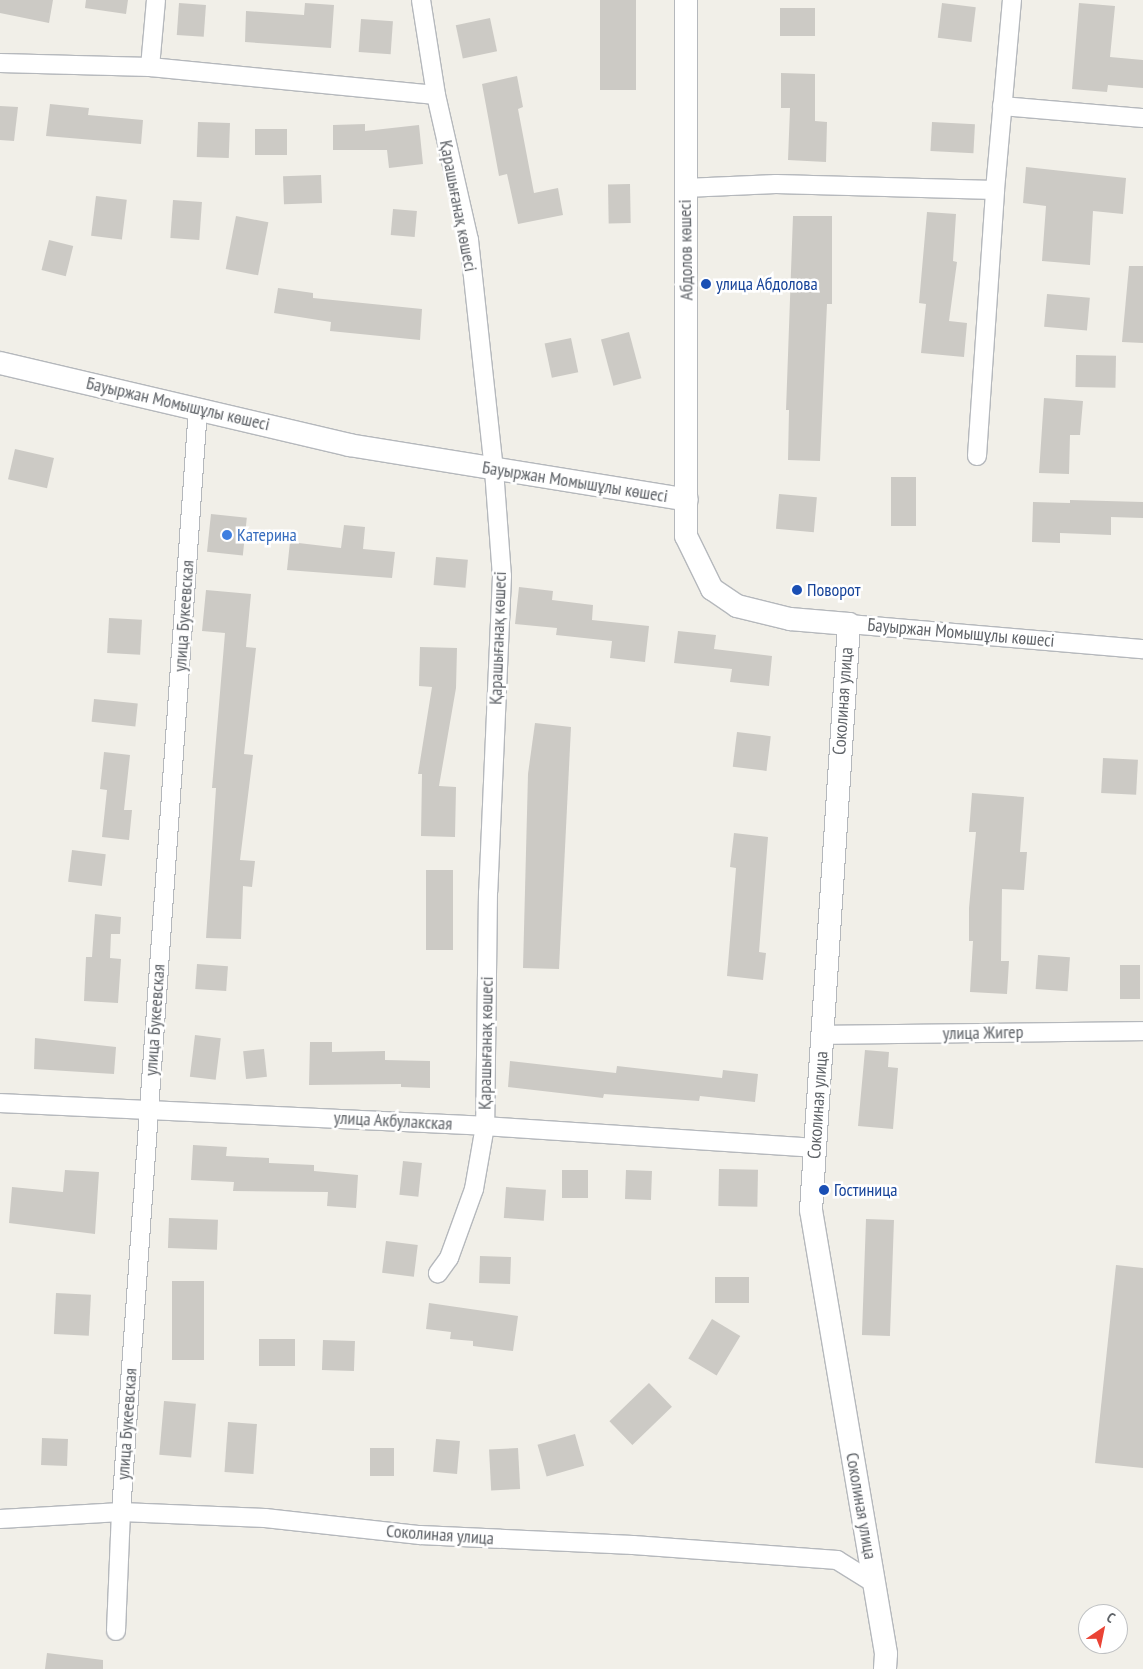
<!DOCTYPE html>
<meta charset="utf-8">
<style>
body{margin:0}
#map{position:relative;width:1143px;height:1669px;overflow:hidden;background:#f1efe8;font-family:"PT Sans Narrow",sans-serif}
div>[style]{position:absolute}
.building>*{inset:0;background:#cccac5;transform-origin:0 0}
.roads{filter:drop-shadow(1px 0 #b5b8bc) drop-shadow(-1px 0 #b5b8bc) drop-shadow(0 1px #b5b8bc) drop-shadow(0 -1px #b5b8bc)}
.minor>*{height:18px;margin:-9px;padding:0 9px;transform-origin:9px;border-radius:9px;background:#fff}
.tertiary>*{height:22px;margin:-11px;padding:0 11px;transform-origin:11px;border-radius:11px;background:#fff}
.dots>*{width:14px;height:14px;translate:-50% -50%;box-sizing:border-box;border:2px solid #fff;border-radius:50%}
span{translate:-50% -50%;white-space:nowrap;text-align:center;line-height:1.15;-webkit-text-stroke:5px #fff;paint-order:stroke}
.street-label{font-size:18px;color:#5f6368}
.transit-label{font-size:18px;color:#164399}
.left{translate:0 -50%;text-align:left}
.shop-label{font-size:18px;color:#366cbe}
.north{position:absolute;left:1078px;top:1604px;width:50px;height:50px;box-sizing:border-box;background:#fff;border:1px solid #bfc1c3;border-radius:50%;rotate:34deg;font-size:14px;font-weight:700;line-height:20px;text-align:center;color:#5f6368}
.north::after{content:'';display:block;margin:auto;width:18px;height:22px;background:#ea4335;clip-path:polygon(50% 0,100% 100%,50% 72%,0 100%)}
</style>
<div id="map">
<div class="building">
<div style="clip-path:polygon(0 0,53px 0,49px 23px,0 13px)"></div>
<div style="clip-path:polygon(86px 0,128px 0,126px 14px,85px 8px)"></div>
<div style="left:600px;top:0;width:36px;height:90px"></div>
<div style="left:179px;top:3px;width:27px;height:32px;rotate:4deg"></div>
<div style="clip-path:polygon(305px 3px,334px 5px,331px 48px,245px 42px,246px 11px,304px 15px)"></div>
<div style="left:942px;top:3px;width:34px;height:35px;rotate:7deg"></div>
<div style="clip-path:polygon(1079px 3px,1115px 6px,1110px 57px,1143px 60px,1143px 88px,1108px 85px,1107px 92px,1072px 89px)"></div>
<div style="left:780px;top:8px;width:35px;height:28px"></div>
<div style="left:490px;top:18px;width:34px;height:35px;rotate:78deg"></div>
<div style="left:361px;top:19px;width:32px;height:33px;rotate:4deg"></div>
<div style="clip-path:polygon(781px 73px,815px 74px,815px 121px,827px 122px,826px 162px,788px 160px,790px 108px,781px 108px)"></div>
<div style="clip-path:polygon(517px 76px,523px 107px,518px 109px,534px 193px,558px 188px,563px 215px,518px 224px,507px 174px,499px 176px,482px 84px)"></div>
<div style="clip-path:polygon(50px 104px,89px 108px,88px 115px,143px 120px,141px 144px,46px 136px)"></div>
<div style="clip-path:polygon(0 106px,18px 107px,14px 141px,0 140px)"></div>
<div style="left:198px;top:122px;width:32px;height:35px;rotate:2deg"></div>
<div style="left:932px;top:122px;width:43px;height:29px;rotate:3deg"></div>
<div style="clip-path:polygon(365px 124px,365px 131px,419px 125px,423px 164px,389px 168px,387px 150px,333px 150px,333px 125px)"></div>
<div style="left:255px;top:129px;width:32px;height:26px"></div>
<div style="clip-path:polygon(1026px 167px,1126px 178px,1123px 214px,1093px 211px,1090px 265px,1042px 261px,1046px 206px,1023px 203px)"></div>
<div style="left:321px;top:175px;width:28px;height:38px;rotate:88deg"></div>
<div style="left:630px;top:184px;width:39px;height:22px;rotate:89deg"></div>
<div style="left:96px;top:196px;width:31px;height:40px;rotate:7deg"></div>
<div style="left:173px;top:200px;width:29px;height:38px;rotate:4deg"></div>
<div style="left:393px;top:209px;width:24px;height:26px;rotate:5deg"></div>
<div style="clip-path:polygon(927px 212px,956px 214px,953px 261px,957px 262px,949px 321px,967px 323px,964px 357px,921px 353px,926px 304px,919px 303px)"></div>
<div style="left:236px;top:216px;width:33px;height:54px;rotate:11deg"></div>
<div style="clip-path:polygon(793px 216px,832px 216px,832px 304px,827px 304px,820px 461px,788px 460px,789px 410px,786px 410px)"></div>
<div style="left:49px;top:240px;width:25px;height:31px;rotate:14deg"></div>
<div style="clip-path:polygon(1129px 266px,1143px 266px,1143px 343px,1122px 342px)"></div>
<div style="clip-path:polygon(278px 288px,313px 293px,313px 298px,422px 309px,420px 340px,330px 331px,331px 322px,274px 313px)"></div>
<div style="left:1047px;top:294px;width:43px;height:33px;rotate:5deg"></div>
<div style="left:629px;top:332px;width:48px;height:29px;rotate:75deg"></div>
<div style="left:571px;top:338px;width:35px;height:27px;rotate:78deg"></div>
<div style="left:1076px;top:355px;width:40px;height:32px;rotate:1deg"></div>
<div style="clip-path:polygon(1044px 398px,1083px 401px,1080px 435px,1070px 435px,1069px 474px,1039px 473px)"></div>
<div style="left:15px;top:449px;width:40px;height:31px;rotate:13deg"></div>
<div style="left:891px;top:477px;width:25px;height:49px"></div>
<div style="left:779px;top:494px;width:38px;height:35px;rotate:5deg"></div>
<div style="clip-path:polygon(1070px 500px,1143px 502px,1143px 518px,1111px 517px,1111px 535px,1060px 533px,1060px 543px,1032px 542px,1033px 502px,1070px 503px)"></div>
<div style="left:211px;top:514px;width:36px;height:38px;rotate:6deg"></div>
<div style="clip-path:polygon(344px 525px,365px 527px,363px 549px,395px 552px,392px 578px,287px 570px,290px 542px,341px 548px)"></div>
<div style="left:436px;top:557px;width:32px;height:28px;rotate:5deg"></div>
<div style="clip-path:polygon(519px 587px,553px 591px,552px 600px,593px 605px,592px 620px,649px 626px,645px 662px,610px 658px,612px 641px,556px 635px,557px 628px,515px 624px)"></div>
<div style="clip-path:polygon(206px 590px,251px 594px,246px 647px,256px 648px,244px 754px,253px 755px,240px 860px,255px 861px,252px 887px,243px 886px,241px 939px,206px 938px,216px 788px,212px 788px,225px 633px,202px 631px)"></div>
<div style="left:109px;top:618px;width:33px;height:35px;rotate:3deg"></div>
<div style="clip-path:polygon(678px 631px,716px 635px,714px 649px,772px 656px,769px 686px,730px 682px,732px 669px,674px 663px)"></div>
<div style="clip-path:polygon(420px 647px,457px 648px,456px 688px,439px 786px,456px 787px,455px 837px,421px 836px,422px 774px,418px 774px,432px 687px,419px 686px)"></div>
<div style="left:94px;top:699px;width:44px;height:23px;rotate:6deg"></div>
<div style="clip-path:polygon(535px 723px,571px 727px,559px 969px,523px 968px,528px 774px)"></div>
<div style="left:737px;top:732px;width:34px;height:35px;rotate:7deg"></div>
<div style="clip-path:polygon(104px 752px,130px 755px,124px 810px,132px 810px,129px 840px,102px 837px,107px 790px,100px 789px)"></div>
<div style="left:1103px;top:758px;width:35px;height:35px;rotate:3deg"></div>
<div style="clip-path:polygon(972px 793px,1024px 797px,1020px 852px,1027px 852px,1024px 890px,1002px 889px,1001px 961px,1009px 961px,1007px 994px,970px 992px,973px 941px,969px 941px,969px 908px,976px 832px,969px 832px)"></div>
<div style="clip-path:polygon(734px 833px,768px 837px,759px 952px,766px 953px,763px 980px,727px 976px,736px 868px,730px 867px)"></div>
<div style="left:72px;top:850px;width:34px;height:32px;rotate:7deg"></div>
<div style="left:426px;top:870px;width:27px;height:80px"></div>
<div style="clip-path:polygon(95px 914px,121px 917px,120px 934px,111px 934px,110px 958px,121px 959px,118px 1003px,84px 1001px,86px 957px,92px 957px)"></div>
<div style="left:1038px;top:955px;width:32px;height:34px;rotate:4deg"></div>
<div style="left:197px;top:964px;width:31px;height:25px;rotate:4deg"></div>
<div style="left:1120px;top:965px;width:20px;height:34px"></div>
<div style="left:195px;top:1035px;width:26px;height:42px;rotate:7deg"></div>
<div style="clip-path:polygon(35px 1038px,116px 1047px,114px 1074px,34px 1069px)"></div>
<div style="clip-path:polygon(310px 1042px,332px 1042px,332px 1052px,385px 1051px,385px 1060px,430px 1061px,430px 1088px,401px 1087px,401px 1084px,309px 1085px)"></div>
<div style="left:264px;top:1049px;width:28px;height:21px;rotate:84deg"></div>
<div style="clip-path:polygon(865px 1050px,889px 1052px,888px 1067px,898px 1068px,893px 1129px,858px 1126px)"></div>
<div style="clip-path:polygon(510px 1061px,616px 1073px,617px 1066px,722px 1078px,723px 1070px,758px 1074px,755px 1102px,700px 1096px,699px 1101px,604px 1094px,603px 1098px,508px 1087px)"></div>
<div style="clip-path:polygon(193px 1145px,227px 1147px,226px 1156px,269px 1158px,269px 1163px,314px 1165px,314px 1171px,358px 1175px,356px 1208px,327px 1206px,328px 1192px,233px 1191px,234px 1182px,191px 1180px)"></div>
<div style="left:403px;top:1161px;width:19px;height:34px;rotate:6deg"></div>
<div style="left:719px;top:1169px;width:39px;height:37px;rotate:1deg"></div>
<div style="clip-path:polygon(65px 1170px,99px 1172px,95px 1234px,9px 1223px,12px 1187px,63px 1192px)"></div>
<div style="left:562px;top:1170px;width:26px;height:28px"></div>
<div style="left:626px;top:1170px;width:26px;height:29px;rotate:2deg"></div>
<div style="left:506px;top:1187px;width:40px;height:31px;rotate:4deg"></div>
<div style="left:169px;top:1218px;width:49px;height:30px;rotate:2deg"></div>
<div style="left:866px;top:1219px;width:28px;height:116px;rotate:2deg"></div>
<div style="left:386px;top:1241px;width:32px;height:32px;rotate:7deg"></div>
<div style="left:480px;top:1256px;width:31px;height:27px;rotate:2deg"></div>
<div style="clip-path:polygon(1116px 1265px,1143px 1268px,1143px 1468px,1095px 1463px)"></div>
<div style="left:715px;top:1277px;width:34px;height:26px"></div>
<div style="left:172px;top:1281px;width:32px;height:79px"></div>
<div style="left:56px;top:1293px;width:35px;height:41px;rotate:3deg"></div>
<div style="clip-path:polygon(429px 1303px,518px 1316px,513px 1351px,473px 1346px,473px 1341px,450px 1339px,451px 1332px,426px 1329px)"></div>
<div style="left:712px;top:1319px;width:33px;height:46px;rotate:31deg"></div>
<div style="left:259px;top:1339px;width:36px;height:27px"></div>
<div style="left:323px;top:1340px;width:32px;height:30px;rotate:2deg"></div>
<div style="left:649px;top:1383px;width:33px;height:55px;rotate:46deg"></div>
<div style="left:164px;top:1401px;width:32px;height:54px;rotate:5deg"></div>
<div style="left:228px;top:1422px;width:29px;height:50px;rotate:4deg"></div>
<div style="left:575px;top:1434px;width:33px;height:39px;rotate:74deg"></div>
<div style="left:42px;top:1438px;width:26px;height:27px;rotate:2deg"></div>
<div style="left:436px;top:1439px;width:24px;height:33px;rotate:5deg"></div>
<div style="left:370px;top:1448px;width:24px;height:28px"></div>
<div style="left:518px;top:1448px;width:41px;height:29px;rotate:87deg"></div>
<div style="clip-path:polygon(47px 1653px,103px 1660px,103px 1669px,45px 1669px)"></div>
</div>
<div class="roads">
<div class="minor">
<div style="left:421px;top:0;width:96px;rotate:81deg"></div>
<div style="left:436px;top:95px;width:149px;rotate:77.2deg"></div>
<div style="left:469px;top:240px;width:231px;rotate:83.8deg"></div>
<div style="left:494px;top:470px;width:106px;rotate:85.7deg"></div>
<div style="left:502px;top:576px;width:316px;rotate:92.5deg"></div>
<div style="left:488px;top:892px;width:234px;rotate:90.7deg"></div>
<div style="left:485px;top:1126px;width:64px;rotate:99.9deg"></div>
<div style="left:474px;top:1189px;width:73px;rotate:109.9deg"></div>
<div style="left:449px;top:1258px;width:19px;rotate:126deg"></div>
<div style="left:0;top:63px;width:150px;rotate:1.5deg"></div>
<div style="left:150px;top:67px;width:287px;rotate:5.6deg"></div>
<div style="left:150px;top:67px;width:67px;rotate:-84.9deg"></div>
<div style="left:1002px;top:106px;width:142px;rotate:4.9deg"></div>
<div style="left:685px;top:188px;width:91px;rotate:-2.5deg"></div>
<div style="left:776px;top:184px;width:219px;rotate:1.6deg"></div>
<div style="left:995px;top:190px;width:191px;rotate:-84.9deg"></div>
<div style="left:977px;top:456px;width:267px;rotate:-86.1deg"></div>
<div style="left:849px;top:624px;width:295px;rotate:4.9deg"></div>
<div style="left:822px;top:1035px;width:321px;rotate:-0.7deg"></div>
<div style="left:0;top:1103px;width:486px;rotate:2.7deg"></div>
<div style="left:485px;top:1126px;width:331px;rotate:3.8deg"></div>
<div style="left:0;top:1519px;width:121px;rotate:-3.3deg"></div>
<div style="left:121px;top:1512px;width:144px;rotate:2.4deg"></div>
<div style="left:265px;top:1518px;width:156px;rotate:6.3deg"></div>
<div style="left:420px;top:1535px;width:213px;rotate:2.7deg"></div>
<div style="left:633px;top:1545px;width:205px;rotate:4.2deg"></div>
<div style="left:837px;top:1560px;width:44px;rotate:31.9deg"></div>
<div style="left:116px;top:1631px;width:119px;rotate:-87.6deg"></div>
<div style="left:121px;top:1512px;width:1106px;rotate:-86.01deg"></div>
</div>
<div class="tertiary">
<div style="left:686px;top:0;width:536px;rotate:90deg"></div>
<div style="left:686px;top:536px;width:59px;rotate:63.9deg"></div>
<div style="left:712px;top:589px;width:30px;rotate:34deg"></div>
<div style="left:737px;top:606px;width:55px;rotate:13.8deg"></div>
<div style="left:790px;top:619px;width:59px;rotate:4.8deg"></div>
<div style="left:849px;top:624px;width:587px;rotate:93.71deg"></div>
<div style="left:811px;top:1210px;width:450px;rotate:80.4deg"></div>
<div style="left:886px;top:1654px;width:15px;rotate:94deg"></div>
<div style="left:0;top:363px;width:359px;rotate:13.2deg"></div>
<div style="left:349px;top:445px;width:342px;rotate:9.2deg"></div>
</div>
</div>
<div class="dots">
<div style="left:706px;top:284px;background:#1a4fb4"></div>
<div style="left:227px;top:535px;background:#3f7fe0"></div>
<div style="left:797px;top:590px;background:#1a4fb4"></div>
<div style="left:824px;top:1190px;background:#1a4fb4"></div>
</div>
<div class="street-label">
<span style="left:458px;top:206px;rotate:79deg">Қарашығанақ көшесі</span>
<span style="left:686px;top:250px;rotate:-91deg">Абдолов көшесі</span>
<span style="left:178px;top:404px;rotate:13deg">Бауыржан Момышұлы көшесі</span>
<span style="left:575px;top:482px;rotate:9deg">Бауыржан Момышұлы көшесі</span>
<span style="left:184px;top:616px;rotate:-86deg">улица Букеевская</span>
<span style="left:961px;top:633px;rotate:5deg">Бауыржан Момышұлы көшесі</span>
<span style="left:498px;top:638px;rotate:-88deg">Қарашығанақ көшесі</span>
<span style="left:843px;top:701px;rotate:-86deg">Соколиная улица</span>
<span style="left:155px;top:1020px;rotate:-86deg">улица Букеевская</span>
<span style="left:983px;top:1033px;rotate:-1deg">улица Жигер</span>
<span style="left:486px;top:1043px;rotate:-89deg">Қарашығанақ көшесі</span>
<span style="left:818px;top:1105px;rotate:-86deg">Соколиная улица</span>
<span style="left:393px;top:1121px;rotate:3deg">улица Акбулакская</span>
<span style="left:127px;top:1424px;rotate:-86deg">улица Букеевская</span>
<span style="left:861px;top:1506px;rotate:80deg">Соколиная улица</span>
<span style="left:440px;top:1535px;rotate:4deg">Соколиная улица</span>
</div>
<div class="transit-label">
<span class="left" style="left:716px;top:284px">улица Абдолова</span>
<span class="left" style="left:807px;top:590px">Поворот</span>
<span class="left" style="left:834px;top:1190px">Гостиница</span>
</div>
<div class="shop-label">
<span class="left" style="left:237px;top:535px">Катерина</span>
</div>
<div class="north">С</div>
</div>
